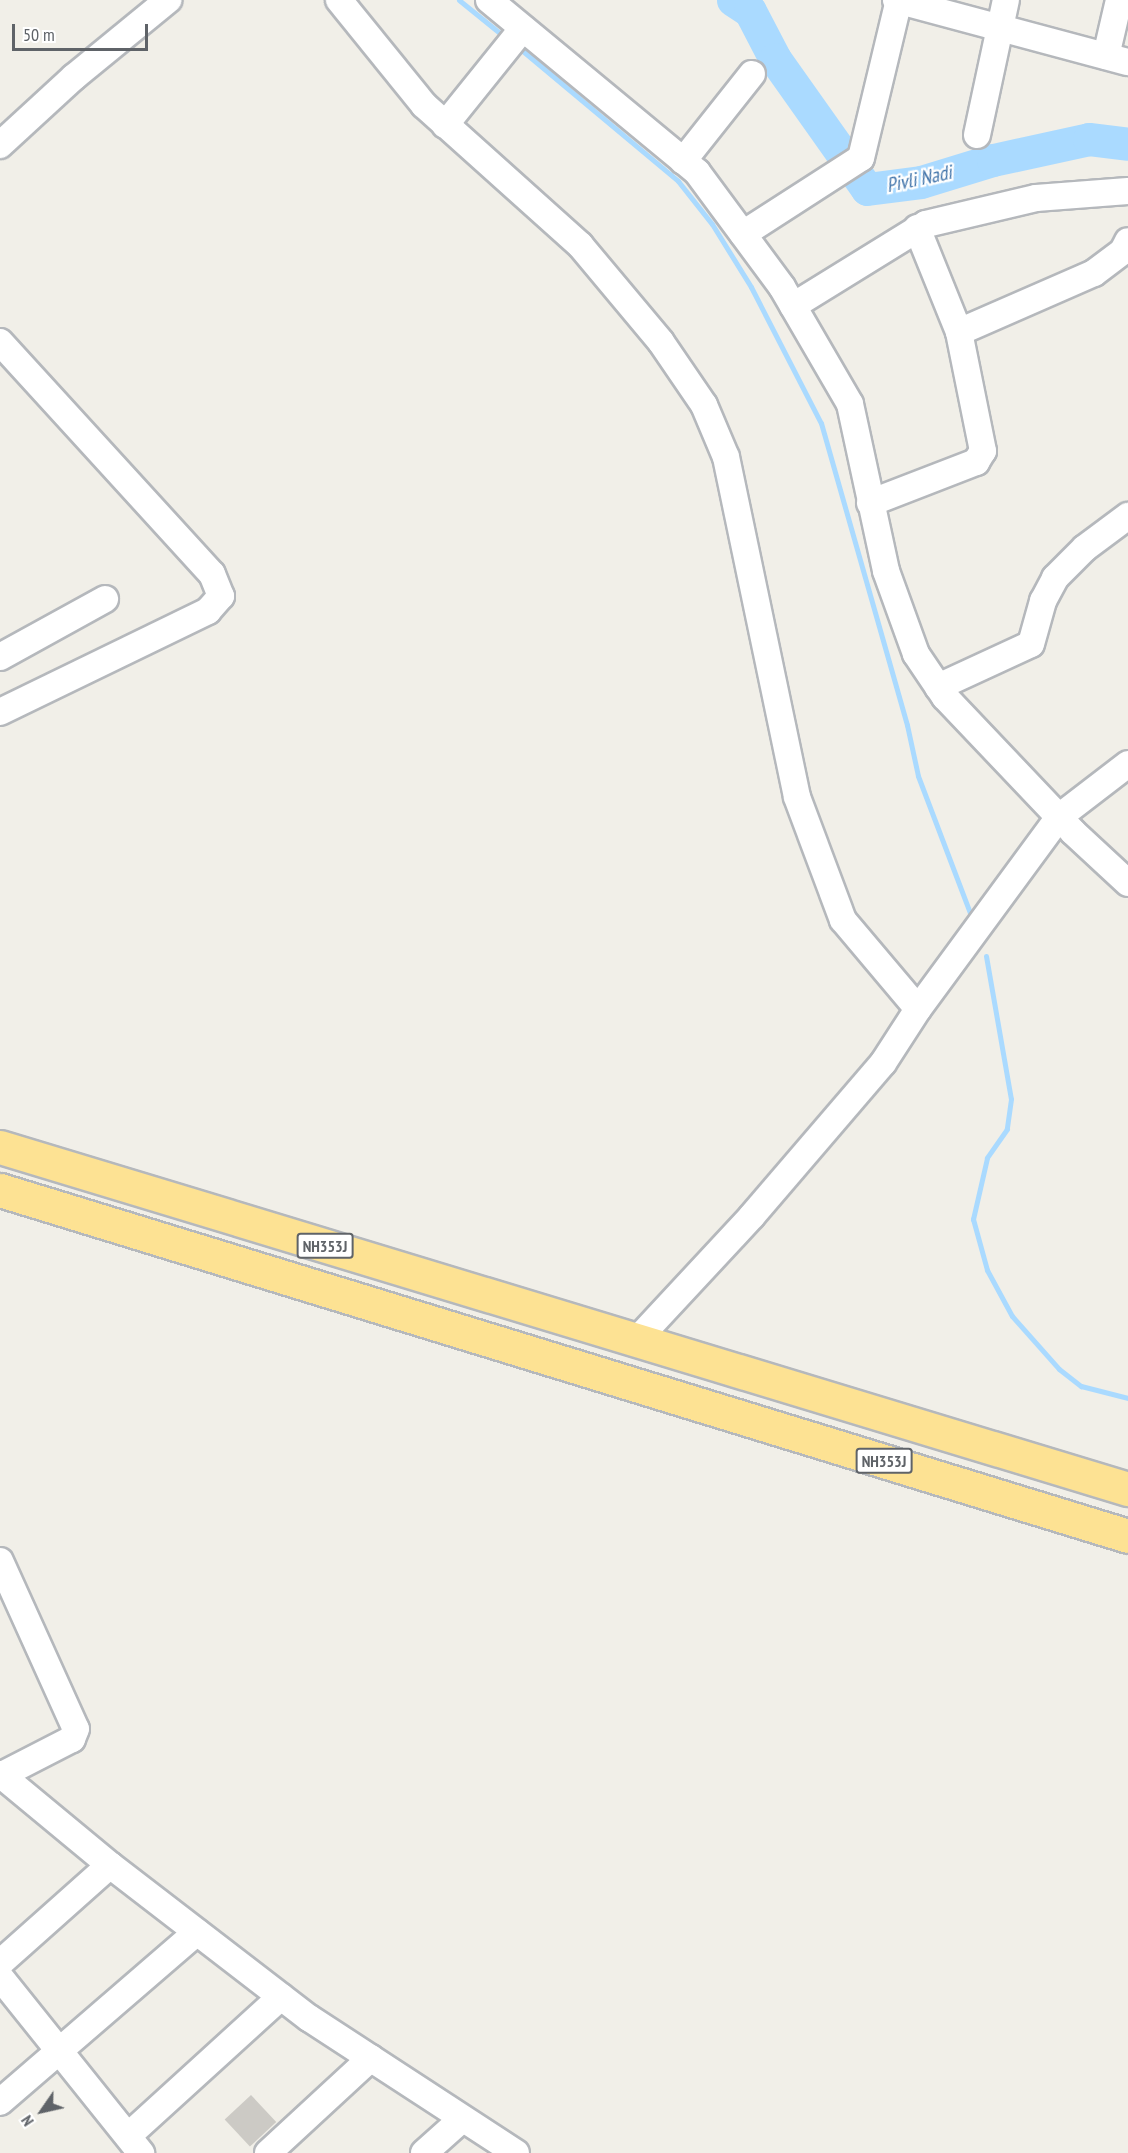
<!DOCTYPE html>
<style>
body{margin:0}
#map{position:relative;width:1128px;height:2153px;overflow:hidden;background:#f1efe8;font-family:"PT Sans Narrow",sans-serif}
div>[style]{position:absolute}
.stream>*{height:5px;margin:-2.5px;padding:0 2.5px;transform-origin:2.5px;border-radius:2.5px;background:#aadaff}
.river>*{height:33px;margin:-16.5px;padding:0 16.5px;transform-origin:16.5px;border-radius:16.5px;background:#aadaff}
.building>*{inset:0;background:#cccac5;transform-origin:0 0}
.roads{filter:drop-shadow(2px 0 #b5b8bc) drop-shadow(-2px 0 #b5b8bc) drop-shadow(0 2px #b5b8bc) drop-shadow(0 -2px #b5b8bc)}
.minor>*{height:26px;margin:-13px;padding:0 13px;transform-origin:13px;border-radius:13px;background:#fff}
.highway>*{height:33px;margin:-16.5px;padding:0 16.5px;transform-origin:16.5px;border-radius:16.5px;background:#fde293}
span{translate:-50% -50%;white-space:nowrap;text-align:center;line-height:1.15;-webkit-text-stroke:4.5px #fff;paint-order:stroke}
.shield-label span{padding:2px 4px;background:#fff;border:2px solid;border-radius:4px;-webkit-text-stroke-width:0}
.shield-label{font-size:16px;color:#5f6368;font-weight:700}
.water-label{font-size:20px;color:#4174aa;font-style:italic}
.north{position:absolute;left:12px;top:2081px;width:60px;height:60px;-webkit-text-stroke:4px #fff;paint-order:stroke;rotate:236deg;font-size:16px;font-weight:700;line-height:24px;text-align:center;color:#5f6368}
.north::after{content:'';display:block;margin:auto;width:21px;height:27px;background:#5f6368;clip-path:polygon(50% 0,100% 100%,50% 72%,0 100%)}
.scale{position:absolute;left:12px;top:24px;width:136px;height:27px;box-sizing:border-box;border:3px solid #5f6368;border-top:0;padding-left:8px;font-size:18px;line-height:21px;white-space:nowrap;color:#5f6368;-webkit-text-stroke:4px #fff;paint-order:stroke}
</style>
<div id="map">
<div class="stream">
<div style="left:459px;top:0;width:54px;rotate:39deg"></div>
<div style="left:518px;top:47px;width:209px;rotate:39.9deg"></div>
<div style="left:678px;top:181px;width:55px;rotate:51.7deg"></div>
<div style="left:712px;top:224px;width:74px;rotate:58.2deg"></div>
<div style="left:751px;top:287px;width:153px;rotate:62.8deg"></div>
<div style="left:821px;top:423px;width:314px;rotate:74.1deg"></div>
<div style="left:907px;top:725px;width:52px;rotate:77.8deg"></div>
<div style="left:918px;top:776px;width:155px;rotate:69.2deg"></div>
<div style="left:986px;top:956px;width:145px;rotate:80.1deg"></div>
<div style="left:1011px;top:1099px;width:30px;rotate:98deg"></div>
<div style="left:1007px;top:1129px;width:35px;rotate:125deg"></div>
<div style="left:987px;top:1158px;width:63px;rotate:102.9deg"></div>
<div style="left:973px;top:1219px;width:53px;rotate:74.6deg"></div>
<div style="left:987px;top:1270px;width:52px;rotate:61.5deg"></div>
<div style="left:1012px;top:1316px;width:71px;rotate:48.4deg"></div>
<div style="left:1059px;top:1369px;width:28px;rotate:38deg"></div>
<div style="left:1081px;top:1386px;width:49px;rotate:14.3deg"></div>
</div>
<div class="river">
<div style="left:733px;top:0;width:20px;rotate:33deg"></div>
<div style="left:750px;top:11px;width:54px;rotate:62.5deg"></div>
<div style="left:775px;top:59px;width:159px;rotate:54.7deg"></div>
<div style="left:867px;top:189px;width:54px;rotate:-7.4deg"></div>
<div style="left:921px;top:182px;width:75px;rotate:-17deg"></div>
<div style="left:993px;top:160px;width:98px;rotate:-12.3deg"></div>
<div style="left:1089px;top:139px;width:39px;rotate:7deg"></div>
</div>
<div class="building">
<div style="left:251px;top:2095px;width:37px;height:36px;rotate:47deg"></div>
</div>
<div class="roads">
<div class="minor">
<div style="left:339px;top:0;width:135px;rotate:51deg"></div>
<div style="left:424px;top:105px;width:210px;rotate:41.9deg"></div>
<div style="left:580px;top:245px;width:126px;rotate:50.1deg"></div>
<div style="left:661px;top:342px;width:76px;rotate:55.7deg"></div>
<div style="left:704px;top:405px;width:56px;rotate:67.1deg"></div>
<div style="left:726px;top:457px;width:347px;rotate:78.2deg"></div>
<div style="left:797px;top:797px;width:131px;rotate:69.5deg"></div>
<div style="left:843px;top:920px;width:116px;rotate:49.9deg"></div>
<div style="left:918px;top:1009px;width:64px;rotate:122.9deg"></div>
<div style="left:883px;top:1063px;width:201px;rotate:130.6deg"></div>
<div style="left:752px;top:1216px;width:171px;rotate:132.9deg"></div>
<div style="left:489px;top:0;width:270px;rotate:39.6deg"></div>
<div style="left:697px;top:172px;width:143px;rotate:53.5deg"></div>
<div style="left:782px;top:287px;width:135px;rotate:59.8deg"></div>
<div style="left:850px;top:404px;width:171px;rotate:77.8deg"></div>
<div style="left:886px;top:571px;width:88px;rotate:70.1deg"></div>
<div style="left:916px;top:654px;width:52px;rotate:56deg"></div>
<div style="left:945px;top:697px;width:186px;rotate:46.5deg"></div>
<div style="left:1073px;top:832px;width:75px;rotate:42.8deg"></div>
<div style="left:896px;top:0;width:240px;rotate:15deg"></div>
<div style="left:1106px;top:56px;width:57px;rotate:-76.9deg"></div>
<div style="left:445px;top:125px;width:124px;rotate:-51.2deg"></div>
<div style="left:977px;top:135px;width:138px;rotate:-77.9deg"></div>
<div style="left:0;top:145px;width:100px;rotate:-42.6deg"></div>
<div style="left:74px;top:77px;width:122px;rotate:-39.3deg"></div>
<div style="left:683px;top:161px;width:111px;rotate:-51.6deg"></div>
<div style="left:743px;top:234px;width:140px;rotate:-32.8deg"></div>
<div style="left:861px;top:158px;width:163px;rotate:-76.5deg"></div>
<div style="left:793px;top:306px;width:156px;rotate:-31.7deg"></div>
<div style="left:926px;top:224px;width:113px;rotate:-13.3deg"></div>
<div style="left:1036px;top:198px;width:92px;rotate:-4.4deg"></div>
<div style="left:959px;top:332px;width:147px;rotate:-23.6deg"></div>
<div style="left:1094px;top:273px;width:36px;rotate:-37deg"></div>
<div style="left:1123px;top:251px;width:11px;rotate:-63deg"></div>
<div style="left:0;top:342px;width:314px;rotate:47.6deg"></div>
<div style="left:212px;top:574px;width:24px;rotate:68deg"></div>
<div style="left:221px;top:596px;width:20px;rotate:131deg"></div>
<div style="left:208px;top:611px;width:231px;rotate:154.1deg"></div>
<div style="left:870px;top:503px;width:114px;rotate:-21.1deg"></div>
<div style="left:976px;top:462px;width:13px;rotate:-58deg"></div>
<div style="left:983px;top:451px;width:121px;rotate:-101.4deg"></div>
<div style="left:959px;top:332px;width:112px;rotate:-112deg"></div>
<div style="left:0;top:657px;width:120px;rotate:-28.9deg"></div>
<div style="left:938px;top:687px;width:102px;rotate:-24.8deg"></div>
<div style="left:1031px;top:644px;width:45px;rotate:-74.4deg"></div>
<div style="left:1043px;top:601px;width:26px;rotate:-62deg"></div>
<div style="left:1055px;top:578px;width:42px;rotate:-45deg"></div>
<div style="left:1085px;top:548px;width:54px;rotate:-36.7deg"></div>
<div style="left:918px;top:1009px;width:238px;rotate:-53.7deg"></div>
<div style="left:1059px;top:817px;width:87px;rotate:-37.5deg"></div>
<div style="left:0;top:1561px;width:184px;rotate:65.7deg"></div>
<div style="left:76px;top:1729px;width:11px;rotate:112deg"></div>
<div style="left:72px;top:1739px;width:81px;rotate:152.8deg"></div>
<div style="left:0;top:1774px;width:143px;rotate:39.6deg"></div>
<div style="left:110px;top:1865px;width:251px;rotate:37.6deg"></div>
<div style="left:309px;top:2018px;width:247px;rotate:33.1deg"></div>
<div style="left:0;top:1963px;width:147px;rotate:-41.7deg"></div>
<div style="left:0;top:1977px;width:226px;rotate:51.3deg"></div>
<div style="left:0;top:2102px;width:260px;rotate:-40.8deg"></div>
<div style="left:128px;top:2136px;width:207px;rotate:-42.3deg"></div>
<div style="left:268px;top:2153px;width:140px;rotate:-42.7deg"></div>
<div style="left:424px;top:2153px;width:51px;rotate:-41.8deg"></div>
</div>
<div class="highway">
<div style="left:0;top:1147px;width:1179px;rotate:16.87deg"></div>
<div style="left:0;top:1190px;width:1180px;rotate:17.05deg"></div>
</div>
</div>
<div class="shield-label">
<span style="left:325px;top:1246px">NH353J</span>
<span style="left:884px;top:1461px">NH353J</span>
</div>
<div class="water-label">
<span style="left:919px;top:179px;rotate:-12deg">Pivli Nadi</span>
</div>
<div class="north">N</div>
<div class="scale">50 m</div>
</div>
